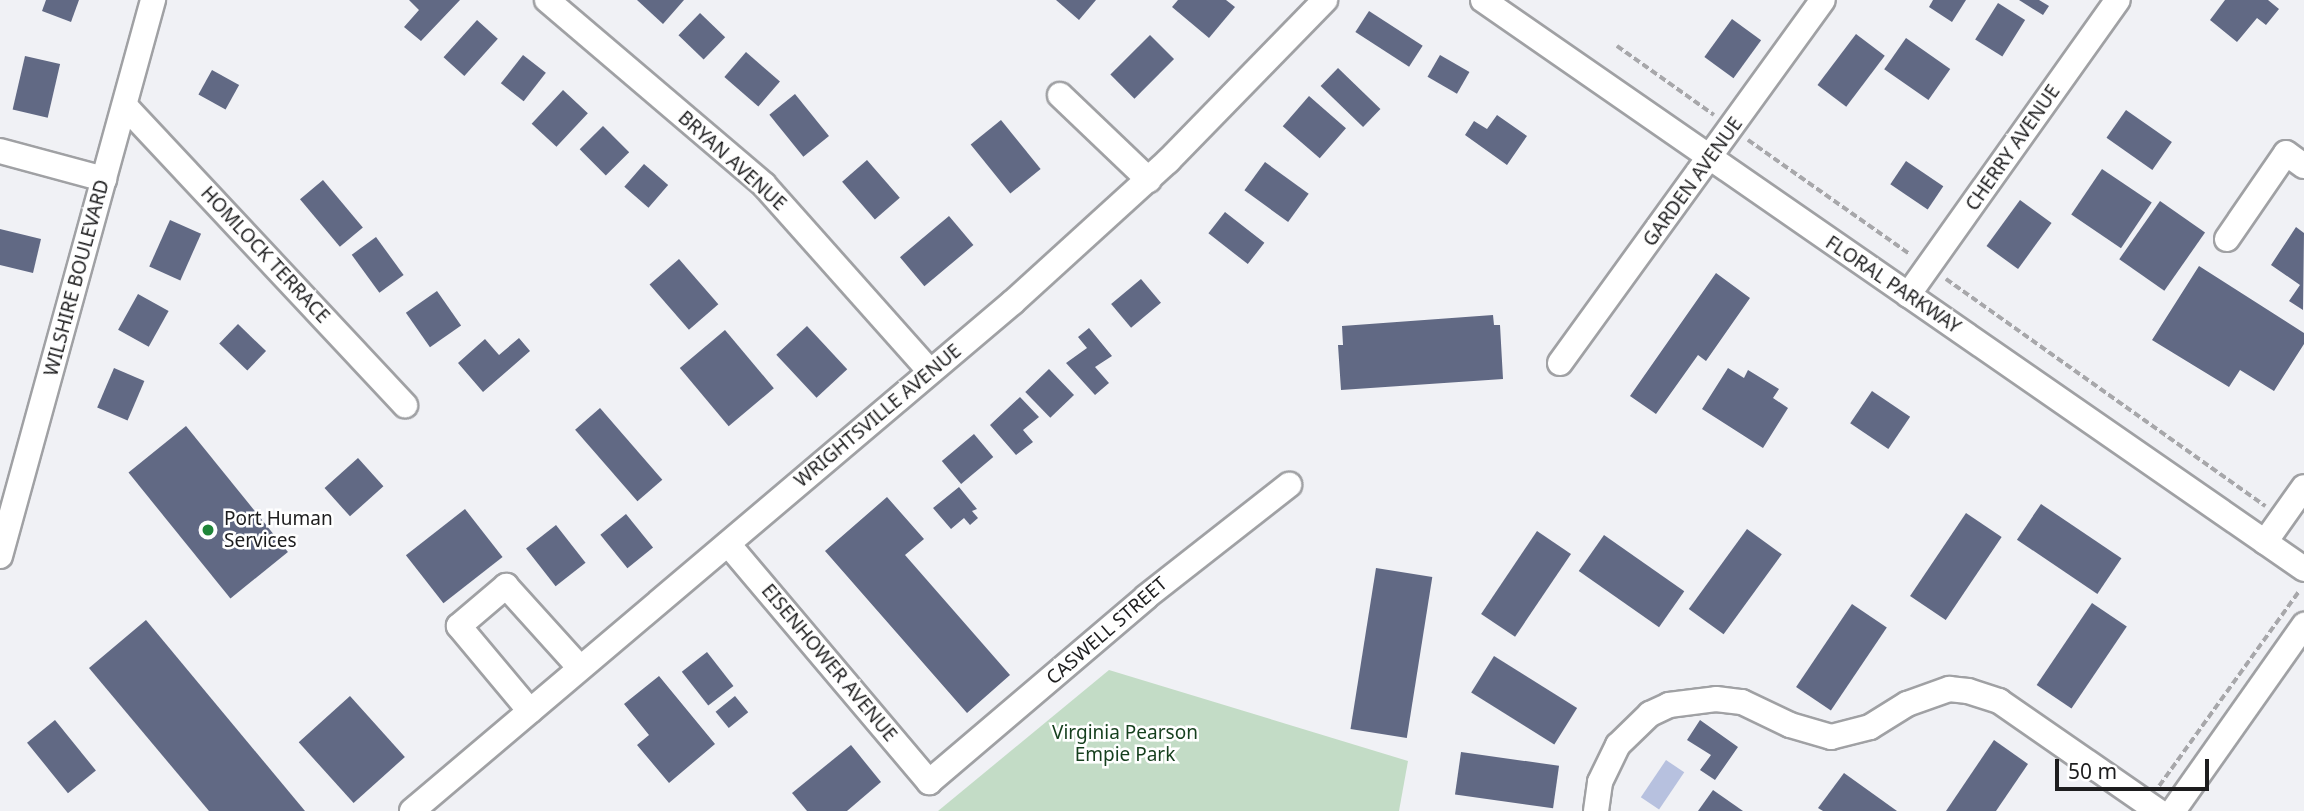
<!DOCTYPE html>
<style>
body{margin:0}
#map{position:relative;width:2304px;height:811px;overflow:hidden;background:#f0f1f5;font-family:"Noto Sans",sans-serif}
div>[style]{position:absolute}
.green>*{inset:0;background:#c3dcc6}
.water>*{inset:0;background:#b7c1df;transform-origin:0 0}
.building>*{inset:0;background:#616984;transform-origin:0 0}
.path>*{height:3.5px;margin-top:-1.75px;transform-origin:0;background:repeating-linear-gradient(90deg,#a7a7aa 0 7px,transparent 0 10.5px)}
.roads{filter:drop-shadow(2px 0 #a0a1a4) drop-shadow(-2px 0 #a0a1a4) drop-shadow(0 2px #a0a1a4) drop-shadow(0 -2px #a0a1a4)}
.minor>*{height:24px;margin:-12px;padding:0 12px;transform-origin:12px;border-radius:12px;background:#fff}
.dots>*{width:19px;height:19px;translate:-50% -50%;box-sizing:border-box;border:4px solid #fff;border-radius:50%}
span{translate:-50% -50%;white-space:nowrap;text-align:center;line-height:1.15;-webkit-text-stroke:5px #fff;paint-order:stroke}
.street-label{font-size:19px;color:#1d1d1e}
.poi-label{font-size:19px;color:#1d1d1e}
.left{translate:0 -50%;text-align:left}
.park-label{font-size:19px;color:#153f1d}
.scale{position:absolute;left:2055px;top:759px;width:154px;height:32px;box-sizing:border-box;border:4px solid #1d1d1e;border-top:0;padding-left:9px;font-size:21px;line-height:24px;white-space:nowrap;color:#1d1d1e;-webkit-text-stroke:5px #fff;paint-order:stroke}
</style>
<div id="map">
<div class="green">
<div style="clip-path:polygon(1109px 670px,1408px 761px,1399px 811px,938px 811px)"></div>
</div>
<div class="water">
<div style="left:1666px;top:760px;width:22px;height:45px;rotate:34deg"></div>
</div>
<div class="building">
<div style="clip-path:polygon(46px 0,79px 0,71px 22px,42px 11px)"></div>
<div style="clip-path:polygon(409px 0,460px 0,421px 41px,404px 27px,419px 10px)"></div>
<div style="clip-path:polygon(637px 0,684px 0,663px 24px)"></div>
<div style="clip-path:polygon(1056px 0,1096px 0,1079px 20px)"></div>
<div style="clip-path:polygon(1178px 0,1226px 0,1235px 7px,1209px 38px,1172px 7px)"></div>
<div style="clip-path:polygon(1933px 0,1966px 0,1952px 22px,1929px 7px)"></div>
<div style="clip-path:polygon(2019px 0,2039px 0,2049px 6px,2043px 15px)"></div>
<div style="clip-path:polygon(2225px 0,2268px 0,2279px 9px,2266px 25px,2257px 18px,2237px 42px,2210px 20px)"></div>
<div style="left:1998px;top:3px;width:32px;height:43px;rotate:32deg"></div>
<div style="left:1369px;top:11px;width:64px;height:25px;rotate:33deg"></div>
<div style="left:700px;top:13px;width:35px;height:31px;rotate:44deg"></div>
<div style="left:1732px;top:19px;width:36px;height:47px;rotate:36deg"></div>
<div style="left:477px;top:20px;width:28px;height:50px;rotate:42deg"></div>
<div style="left:1856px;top:34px;width:36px;height:64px;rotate:37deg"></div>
<div style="left:1150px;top:35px;width:34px;height:56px;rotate:45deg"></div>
<div style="left:1906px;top:38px;width:54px;height:38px;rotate:35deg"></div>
<div style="left:746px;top:52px;width:45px;height:33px;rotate:41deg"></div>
<div style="left:523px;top:55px;width:29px;height:36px;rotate:38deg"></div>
<div style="left:1440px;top:55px;width:34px;height:25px;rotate:30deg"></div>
<div style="left:25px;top:56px;width:36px;height:55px;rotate:13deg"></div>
<div style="left:1338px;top:68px;width:59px;height:25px;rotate:44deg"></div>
<div style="left:212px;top:70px;width:31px;height:28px;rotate:29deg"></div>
<div style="left:563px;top:90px;width:34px;height:46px;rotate:43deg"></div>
<div style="left:795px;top:94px;width:54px;height:33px;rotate:51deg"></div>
<div style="left:1309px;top:96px;width:49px;height:40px;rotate:41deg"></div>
<div style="left:2126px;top:110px;width:56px;height:34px;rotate:35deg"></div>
<div style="clip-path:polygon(1497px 115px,1527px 136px,1507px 165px,1465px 135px,1474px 121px,1487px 129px)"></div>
<div style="left:1001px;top:120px;width:63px;height:39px;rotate:51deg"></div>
<div style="left:603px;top:126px;width:37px;height:33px;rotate:45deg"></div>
<div style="left:867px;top:160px;width:50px;height:33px;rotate:49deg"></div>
<div style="left:1906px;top:161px;width:45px;height:28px;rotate:34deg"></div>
<div style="left:1265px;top:162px;width:54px;height:35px;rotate:36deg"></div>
<div style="left:644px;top:164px;width:32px;height:30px;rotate:41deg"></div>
<div style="left:2102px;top:169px;width:60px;height:55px;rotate:34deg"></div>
<div style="left:323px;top:180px;width:62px;height:30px;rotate:50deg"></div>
<div style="left:2020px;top:200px;width:39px;height:57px;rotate:36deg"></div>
<div style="left:2160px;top:201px;width:55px;height:71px;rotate:35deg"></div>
<div style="left:1225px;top:212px;width:50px;height:27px;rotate:38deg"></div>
<div style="left:949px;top:216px;width:38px;height:64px;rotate:50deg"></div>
<div style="left:170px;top:220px;width:34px;height:51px;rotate:24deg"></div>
<div style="clip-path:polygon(2296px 227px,2304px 233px,2303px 310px,2289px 301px,2300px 285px,2271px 265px)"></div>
<div style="clip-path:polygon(0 229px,41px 239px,33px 273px,0 265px)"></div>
<div style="left:376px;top:237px;width:47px;height:30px;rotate:54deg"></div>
<div style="left:679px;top:259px;width:60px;height:39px;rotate:49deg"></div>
<div style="clip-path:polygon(2199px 266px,2304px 333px,2304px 344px,2274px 391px,2240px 370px,2229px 387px,2152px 340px)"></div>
<div style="clip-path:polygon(1716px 273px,1750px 298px,1706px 361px,1698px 355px,1656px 414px,1630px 396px)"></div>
<div style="left:1141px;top:279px;width:31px;height:39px;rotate:50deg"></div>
<div style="left:437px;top:291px;width:42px;height:38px;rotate:55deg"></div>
<div style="left:138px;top:294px;width:35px;height:41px;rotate:29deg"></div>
<div style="clip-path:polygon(1493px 315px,1494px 325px,1500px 325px,1503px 379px,1341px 390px,1338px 345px,1343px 345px,1342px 326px)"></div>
<div style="left:238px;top:324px;width:39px;height:27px;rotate:44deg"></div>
<div style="left:807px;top:326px;width:59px;height:42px;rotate:47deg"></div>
<div style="clip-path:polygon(1089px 328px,1112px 356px,1095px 367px,1109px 383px,1095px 395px,1066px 363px,1087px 348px,1078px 337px)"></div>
<div style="left:725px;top:330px;width:76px;height:59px;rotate:50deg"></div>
<div style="clip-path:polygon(519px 338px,530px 351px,483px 392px,458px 363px,485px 339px,499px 355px)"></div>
<div style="left:114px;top:368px;width:33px;height:43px;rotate:23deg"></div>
<div style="clip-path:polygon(1728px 368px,1744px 378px,1748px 370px,1779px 389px,1773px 398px,1788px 408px,1763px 448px,1702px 409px)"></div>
<div style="left:1049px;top:369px;width:36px;height:33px;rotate:46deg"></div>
<div style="left:1872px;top:391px;width:46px;height:39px;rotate:34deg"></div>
<div style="clip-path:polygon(1020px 397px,1039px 417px,1023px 430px,1033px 442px,1016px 455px,990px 425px)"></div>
<div style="left:600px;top:408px;width:95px;height:33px;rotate:49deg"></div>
<div style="left:186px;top:426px;width:162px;height:74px;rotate:51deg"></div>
<div style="left:974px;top:434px;width:30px;height:42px;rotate:50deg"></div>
<div style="left:358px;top:458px;width:38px;height:45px;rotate:48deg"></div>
<div style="clip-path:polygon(959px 487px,977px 509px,972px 511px,978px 518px,970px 525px,964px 518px,951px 529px,933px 508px)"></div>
<div style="clip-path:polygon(887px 497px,924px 539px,905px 555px,1010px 675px,967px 713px,825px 551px)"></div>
<div style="left:2041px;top:504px;width:97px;height:43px;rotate:34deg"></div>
<div style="left:465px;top:509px;width:61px;height:75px;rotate:52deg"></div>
<div style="left:1966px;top:513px;width:43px;height:100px;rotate:34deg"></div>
<div style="left:626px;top:514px;width:43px;height:33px;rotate:51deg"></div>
<div style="left:556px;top:525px;width:48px;height:38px;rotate:52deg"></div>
<div style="left:1747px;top:529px;width:43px;height:99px;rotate:36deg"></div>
<div style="left:1537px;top:531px;width:41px;height:100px;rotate:34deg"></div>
<div style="left:1604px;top:535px;width:98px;height:44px;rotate:35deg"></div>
<div style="left:1376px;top:568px;width:57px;height:163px;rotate:9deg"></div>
<div style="left:2092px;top:603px;width:42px;height:99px;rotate:34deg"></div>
<div style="left:1852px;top:604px;width:42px;height:100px;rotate:34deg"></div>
<div style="clip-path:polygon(146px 620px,305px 811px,209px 811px,89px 668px)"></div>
<div style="left:707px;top:652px;width:43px;height:32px;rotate:52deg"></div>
<div style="left:1494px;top:656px;width:98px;height:43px;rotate:32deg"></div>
<div style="clip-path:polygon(659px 676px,715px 744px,669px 783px,637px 745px,649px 735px,624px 704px)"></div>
<div style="left:350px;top:696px;width:82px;height:69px;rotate:48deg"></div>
<div style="left:735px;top:696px;width:21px;height:25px;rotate:51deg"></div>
<div style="left:55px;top:720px;width:65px;height:36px;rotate:51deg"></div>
<div style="clip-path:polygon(1700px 720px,1738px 747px,1715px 780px,1700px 770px,1711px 755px,1687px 740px)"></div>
<div style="clip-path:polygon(1994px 740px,2028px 764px,1996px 811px,1946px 811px)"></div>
<div style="clip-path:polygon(851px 745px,881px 782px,847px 811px,807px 811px,792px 793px)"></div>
<div style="left:1461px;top:752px;width:99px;height:43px;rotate:8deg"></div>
<div style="clip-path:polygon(1844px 773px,1897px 811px,1823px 811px,1818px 808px)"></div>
<div style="clip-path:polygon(1713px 790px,1743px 811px,1698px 811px)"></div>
</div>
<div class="path">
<div style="left:1617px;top:46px;width:119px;rotate:35.4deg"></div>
<div style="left:1748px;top:140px;width:199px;rotate:35.2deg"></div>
<div style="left:1946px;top:279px;width:392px;rotate:35.4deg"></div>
<div style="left:2159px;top:786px;width:240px;rotate:-54.3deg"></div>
</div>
<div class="roads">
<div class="minor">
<div style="left:547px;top:0;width:285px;rotate:40.4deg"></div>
<div style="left:764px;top:185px;width:249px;rotate:48.3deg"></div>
<div style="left:1483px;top:0;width:999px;rotate:34.72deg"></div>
<div style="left:1060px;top:95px;width:123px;rotate:43.7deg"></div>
<div style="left:125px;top:106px;width:410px;rotate:46.9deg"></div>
<div style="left:0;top:151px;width:108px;rotate:15.1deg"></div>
<div style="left:2227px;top:239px;width:104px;rotate:-55.5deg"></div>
<div style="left:2286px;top:153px;width:22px;rotate:36deg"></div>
<div style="left:1908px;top:295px;width:362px;rotate:-54.6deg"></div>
<div style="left:1560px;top:363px;width:448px;rotate:-54.1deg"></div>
<div style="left:2265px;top:542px;width:67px;rotate:-54.7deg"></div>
<div style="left:728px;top:544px;width:312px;rotate:49.8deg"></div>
<div style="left:929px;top:782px;width:285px;rotate:-40.4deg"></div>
<div style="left:1146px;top:597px;width:182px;rotate:-38.1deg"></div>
<div style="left:0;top:556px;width:577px;rotate:-74.61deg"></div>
<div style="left:530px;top:711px;width:111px;rotate:-129.9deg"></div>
<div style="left:459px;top:626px;width:62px;rotate:-40.4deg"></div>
<div style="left:506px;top:586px;width:110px;rotate:47.9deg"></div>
<div style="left:412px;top:811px;width:788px;rotate:-40.26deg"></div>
<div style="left:1013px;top:302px;width:210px;rotate:-42.3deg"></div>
<div style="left:1168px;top:161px;width:225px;rotate:-45.7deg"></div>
<div style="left:1596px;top:811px;width:29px;rotate:-82deg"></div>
<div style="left:1600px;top:782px;width:41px;rotate:-64.1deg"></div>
<div style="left:1618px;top:745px;width:45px;rotate:-44.1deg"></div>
<div style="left:1650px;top:714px;width:21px;rotate:-25deg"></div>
<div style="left:1669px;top:705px;width:47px;rotate:-7.3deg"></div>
<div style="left:1716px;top:699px;width:26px;rotate:7deg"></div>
<div style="left:1742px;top:702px;width:53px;rotate:25.6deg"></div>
<div style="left:1790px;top:725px;width:43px;rotate:16.3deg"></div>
<div style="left:1831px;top:737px;width:40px;rotate:-14.4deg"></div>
<div style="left:1870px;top:727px;width:44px;rotate:-31.9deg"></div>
<div style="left:1907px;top:704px;width:45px;rotate:-19.7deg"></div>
<div style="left:1949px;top:689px;width:19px;rotate:6deg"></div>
<div style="left:1968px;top:691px;width:33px;rotate:18deg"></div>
<div style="left:1999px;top:701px;width:193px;rotate:34.7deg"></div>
<div style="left:2173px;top:811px;width:228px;rotate:-54.8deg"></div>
</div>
</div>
<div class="dots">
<div style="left:208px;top:530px;background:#1f8539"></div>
</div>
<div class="street-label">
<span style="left:2013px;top:148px;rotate:-55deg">CHERRY AVENUE</span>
<span style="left:732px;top:161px;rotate:42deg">BRYAN AVENUE</span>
<span style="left:1693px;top:182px;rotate:-54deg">GARDEN AVENUE</span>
<span style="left:265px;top:255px;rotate:47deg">HOMLOCK TERRACE</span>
<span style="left:77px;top:278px;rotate:-75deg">WILSHIRE BOULEVARD</span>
<span style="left:1893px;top:285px;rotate:34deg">FLORAL PARKWAY</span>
<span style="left:878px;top:416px;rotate:-40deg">WRIGHTSVILLE AVENUE</span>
<span style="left:1107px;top:631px;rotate:-41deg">CASWELL STREET</span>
<span style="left:829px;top:663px;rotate:50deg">EISENHOWER AVENUE</span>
</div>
<div class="poi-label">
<span class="left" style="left:224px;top:530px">Port Human<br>Services</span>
</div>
<div class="park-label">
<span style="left:1125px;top:744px">Virginia Pearson<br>Empie Park</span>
</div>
<div class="scale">50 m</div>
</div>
